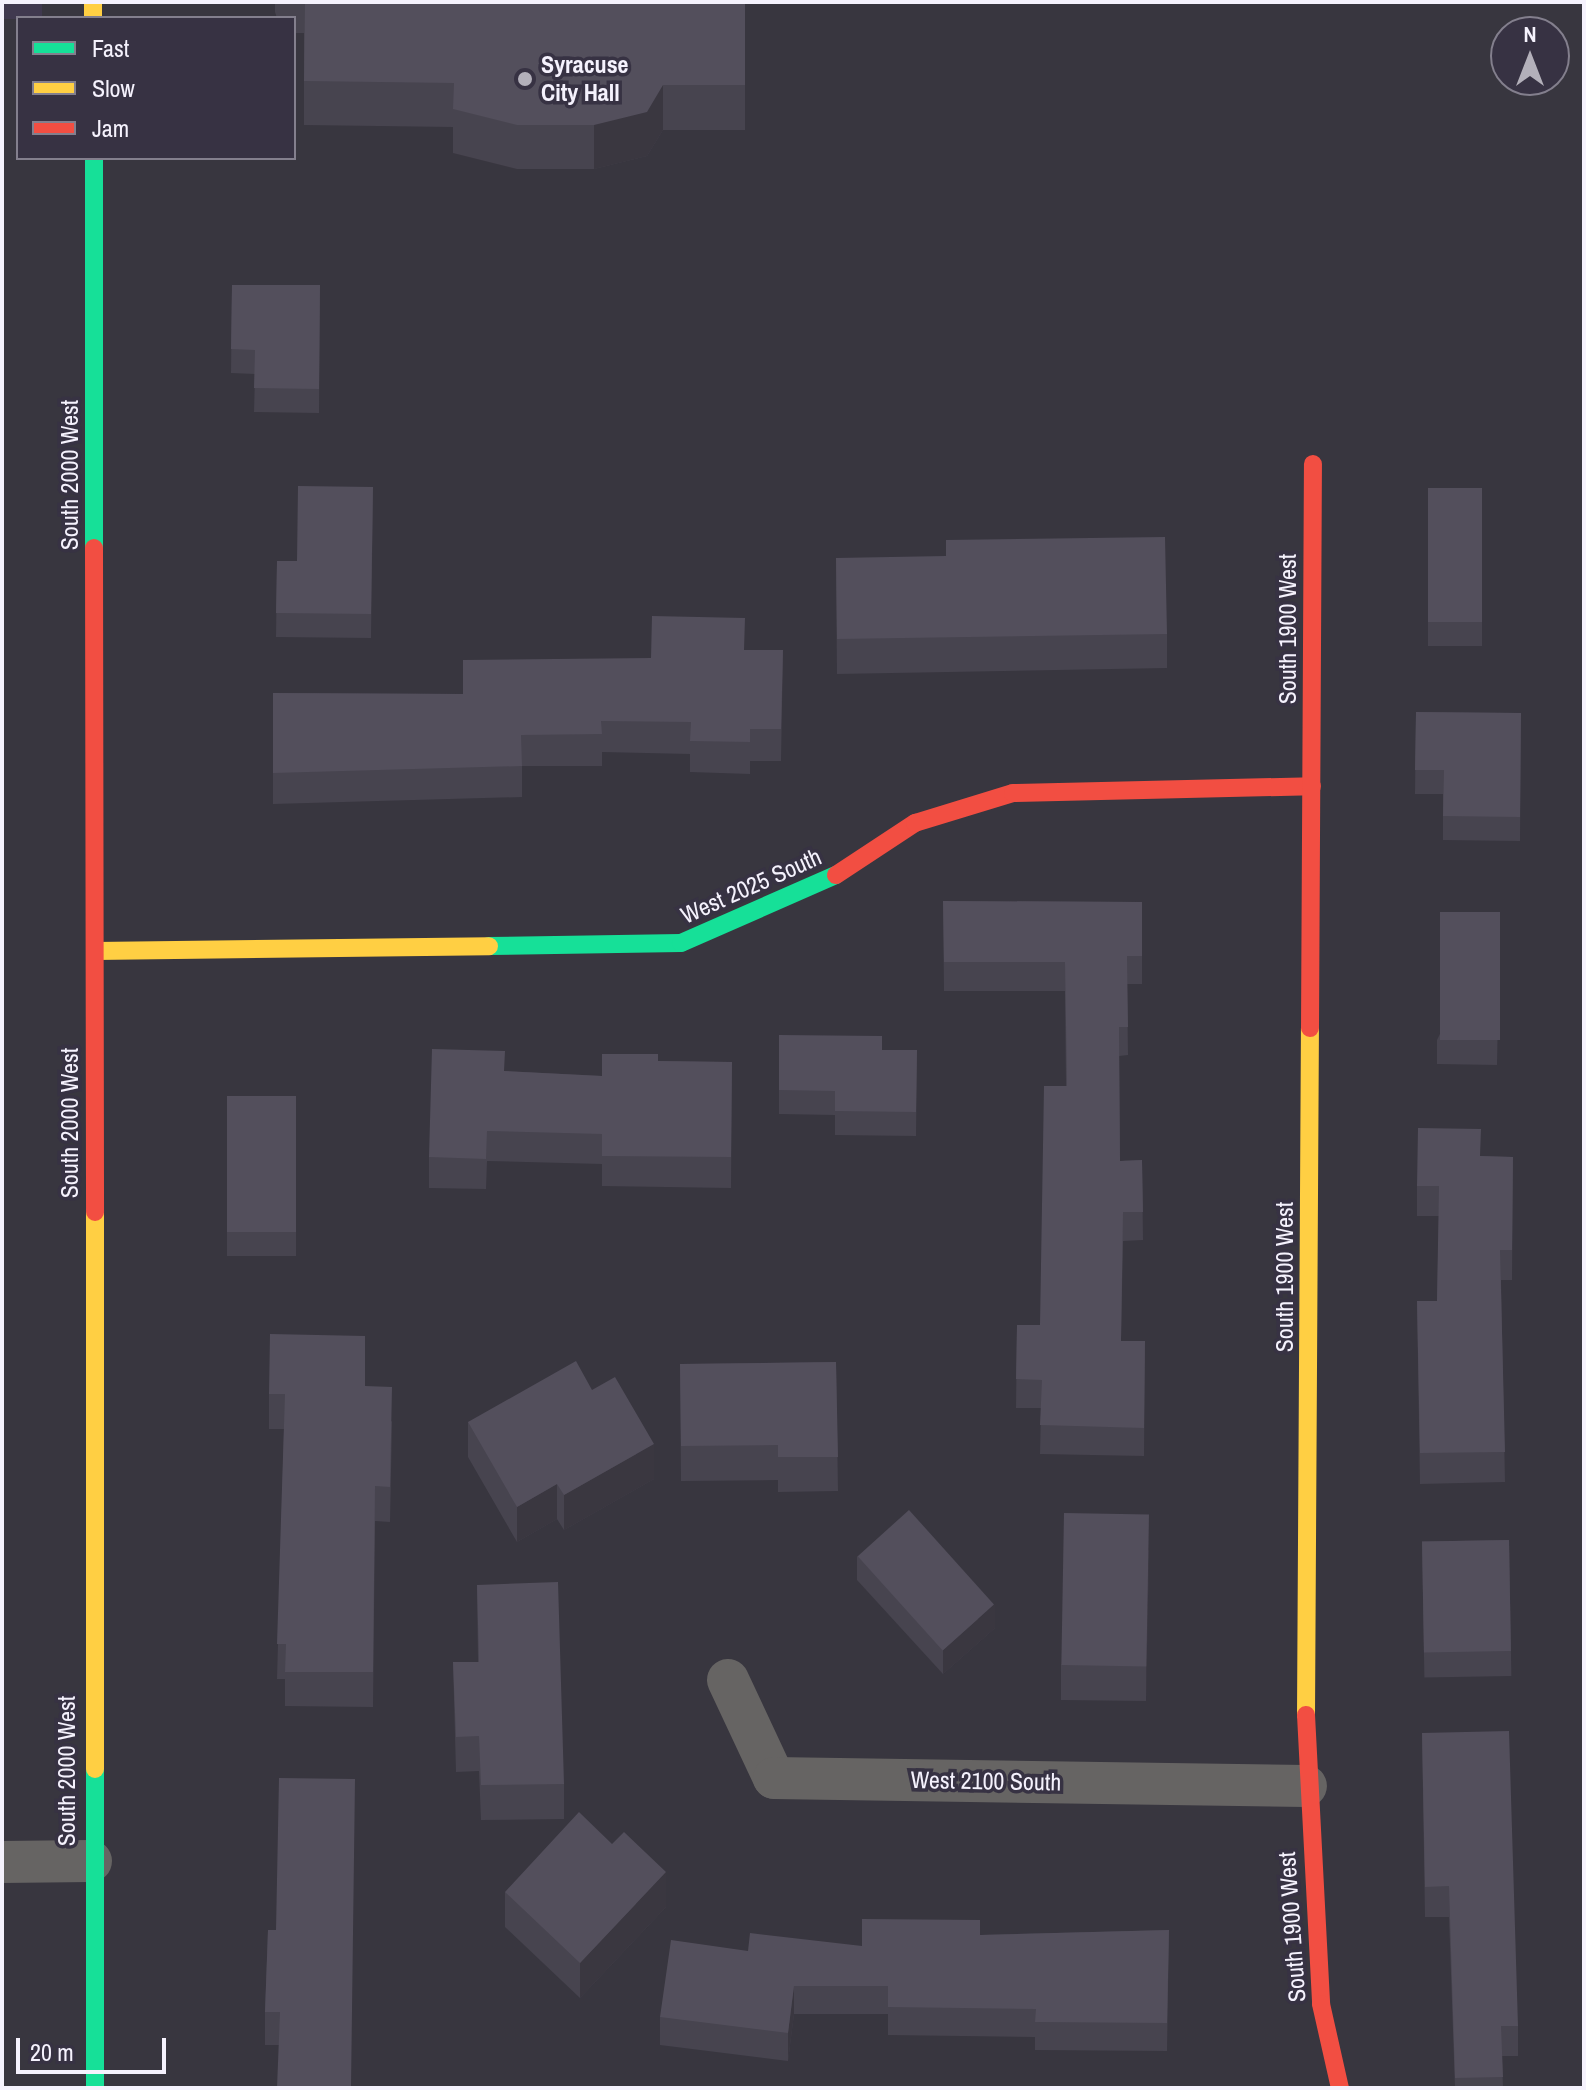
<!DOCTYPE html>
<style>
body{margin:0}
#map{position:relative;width:1586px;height:2090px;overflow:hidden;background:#38363f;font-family:"Archivo Narrow",sans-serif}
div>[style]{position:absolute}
.built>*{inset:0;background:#40394f;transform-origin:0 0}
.street>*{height:42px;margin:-21px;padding:0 21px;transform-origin:21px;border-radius:21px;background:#666463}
.fast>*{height:18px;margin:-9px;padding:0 9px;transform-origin:9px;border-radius:9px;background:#16e098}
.slow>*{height:18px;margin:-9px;padding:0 9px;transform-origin:9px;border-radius:9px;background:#ffcf43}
.jam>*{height:18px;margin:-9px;padding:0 9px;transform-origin:9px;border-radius:9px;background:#f24e42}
.wall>*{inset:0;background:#47444f;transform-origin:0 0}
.shaded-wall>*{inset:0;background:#3a3740}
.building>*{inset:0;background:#534f5c;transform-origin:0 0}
.dots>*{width:22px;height:22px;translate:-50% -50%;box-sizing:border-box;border:4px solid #373243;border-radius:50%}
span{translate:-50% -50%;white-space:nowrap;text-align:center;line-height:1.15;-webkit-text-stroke:7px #373243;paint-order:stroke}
.poi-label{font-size:24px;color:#f5f2fd;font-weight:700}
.left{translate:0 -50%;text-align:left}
.street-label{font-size:24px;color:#f5f2fd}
.frame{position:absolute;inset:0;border:4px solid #f5f2fd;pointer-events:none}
.legend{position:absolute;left:16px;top:16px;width:280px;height:144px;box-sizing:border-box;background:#373243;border:2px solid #837f8d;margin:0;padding:10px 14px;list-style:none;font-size:24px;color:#f5f2fd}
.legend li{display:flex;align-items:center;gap:16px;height:40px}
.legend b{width:40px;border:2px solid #837f8d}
.north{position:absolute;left:1490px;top:16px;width:80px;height:80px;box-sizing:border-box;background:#373243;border:2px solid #837f8d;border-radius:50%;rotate:0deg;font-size:22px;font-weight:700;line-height:32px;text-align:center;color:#f5f2fd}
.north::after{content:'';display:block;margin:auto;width:28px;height:36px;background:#b3b0ba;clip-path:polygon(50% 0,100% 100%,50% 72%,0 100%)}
.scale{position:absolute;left:16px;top:2038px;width:150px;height:36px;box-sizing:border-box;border:4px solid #f5f2fd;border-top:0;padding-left:10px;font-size:24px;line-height:28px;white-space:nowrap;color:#f5f2fd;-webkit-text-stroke:6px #373243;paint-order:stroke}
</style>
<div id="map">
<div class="built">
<div style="left:2px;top:2px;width:40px;height:17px"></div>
</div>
<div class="street">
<div style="left:728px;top:1680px;width:108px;rotate:64.9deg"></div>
<div style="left:774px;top:1778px;width:532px;rotate:0.86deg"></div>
<div style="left:2px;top:1862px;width:89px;rotate:-0.6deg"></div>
</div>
<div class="fast">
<div style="left:94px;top:158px;width:390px;rotate:90deg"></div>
<div style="left:489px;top:946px;width:192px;rotate:-0.9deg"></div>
<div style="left:681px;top:943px;width:169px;rotate:-23.7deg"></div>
<div style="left:95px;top:1769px;width:319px;rotate:90deg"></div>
</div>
<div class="slow">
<div style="left:93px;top:2px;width:16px;rotate:90deg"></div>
<div style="left:95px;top:951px;width:394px;rotate:-0.7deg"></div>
<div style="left:95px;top:1212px;width:557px;rotate:90deg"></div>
<div style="left:1306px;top:1715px;width:687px;rotate:-89.67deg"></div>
</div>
<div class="jam">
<div style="left:94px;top:548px;width:664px;rotate:89.91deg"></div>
<div style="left:836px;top:875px;width:95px;rotate:-33.4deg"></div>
<div style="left:915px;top:823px;width:102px;rotate:-17deg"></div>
<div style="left:1013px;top:793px;width:299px;rotate:-1.3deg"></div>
<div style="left:1310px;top:1028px;width:564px;rotate:-89.7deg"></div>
<div style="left:1306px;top:1715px;width:289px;rotate:87deg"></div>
<div style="left:1321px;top:2004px;width:86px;rotate:77.3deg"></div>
</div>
<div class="wall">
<div style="clip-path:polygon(275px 2px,745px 2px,745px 130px,663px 130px,647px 156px,594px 169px,517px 169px,453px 153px,453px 127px,304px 125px,304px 33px,294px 33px,294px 18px,277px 18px,275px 12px)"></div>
<div style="clip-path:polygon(232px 285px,320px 285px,319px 413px,254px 412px,255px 374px,231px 373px)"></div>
<div style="clip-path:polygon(373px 487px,371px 638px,276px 637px,277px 561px,297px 561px)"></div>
<div style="left:1428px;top:488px;width:54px;height:158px"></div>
<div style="clip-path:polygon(836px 558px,1167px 634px,1167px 668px,837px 674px)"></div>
<div style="clip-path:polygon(745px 650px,783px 650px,781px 761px,750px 761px,750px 774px,690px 772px,690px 754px,602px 752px,602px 766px,522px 766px,522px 797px,273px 804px,273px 693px,463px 694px,651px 658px)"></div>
<div style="clip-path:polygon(1416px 712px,1521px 713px,1520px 841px,1443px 840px,1443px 794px,1415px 794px)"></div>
<div style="clip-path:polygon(943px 901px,1142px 902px,1142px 984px,1127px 984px,1128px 1055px,1119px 1056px,1120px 1161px,1142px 1160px,1143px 1240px,1123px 1241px,1121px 1341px,1145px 1341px,1144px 1456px,1040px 1454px,1041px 1408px,1016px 1408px,1017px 1325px,1040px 1325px,1066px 1086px,1065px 991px,944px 991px)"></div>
<div style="clip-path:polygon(1500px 912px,1497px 1065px,1437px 1064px,1437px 1040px)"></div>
<div style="clip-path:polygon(779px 1035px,882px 1050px,917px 1050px,916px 1136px,835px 1135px,835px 1115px,779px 1114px)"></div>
<div style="clip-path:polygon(658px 1061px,732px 1062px,731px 1188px,602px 1186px,602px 1164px,487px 1161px,486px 1189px,429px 1188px,429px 1157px,505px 1071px,602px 1076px)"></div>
<div style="left:227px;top:1096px;width:69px;height:160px"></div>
<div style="clip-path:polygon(1481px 1156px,1513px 1157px,1512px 1280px,1501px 1280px,1505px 1482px,1420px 1484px,1417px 1301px,1437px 1301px,1439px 1216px,1417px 1216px,1417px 1186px)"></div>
<div style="clip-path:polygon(836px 1362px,838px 1491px,778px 1492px,778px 1480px,681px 1481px,680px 1364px)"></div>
<div style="clip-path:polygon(365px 1386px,392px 1422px,390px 1522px,375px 1521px,373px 1707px,285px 1706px,285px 1679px,277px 1679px,284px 1429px,269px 1429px,269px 1394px)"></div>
<div style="clip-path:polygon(592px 1390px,654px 1479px,564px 1530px,557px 1519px,517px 1542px,468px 1457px,468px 1422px)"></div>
<div style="left:1509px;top:1540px;width:136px;height:87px;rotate:89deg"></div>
<div style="clip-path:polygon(1149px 1550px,1146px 1701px,1061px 1700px,1061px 1665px)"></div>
<div style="clip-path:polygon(857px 1556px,995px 1628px,943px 1674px,857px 1580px)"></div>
<div style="clip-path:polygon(477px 1585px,564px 1784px,564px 1819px,481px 1820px,479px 1771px,456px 1772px,453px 1662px,478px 1662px)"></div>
<div style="clip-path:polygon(1422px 1733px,1518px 2026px,1518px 2056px,1502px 2056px,1503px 2088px,1455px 2088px,1449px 1917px,1425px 1917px)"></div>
<div style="clip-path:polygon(505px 1892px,666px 1907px,580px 1998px,505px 1927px)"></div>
<div style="clip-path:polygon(268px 1930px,351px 2088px,279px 2045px,265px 2045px,265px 2012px)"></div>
<div style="clip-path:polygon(1169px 1930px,1167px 2051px,1035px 2050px,1035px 2037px,888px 2035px,888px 2014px,794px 2014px,788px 2061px,660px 2045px,660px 2017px,748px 1951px,862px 1946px,980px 1935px)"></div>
</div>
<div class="shaded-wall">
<div style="clip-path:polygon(663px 85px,663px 130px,647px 156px,594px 169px,594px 125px)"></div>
<div style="clip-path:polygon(654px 1444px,654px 1479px,564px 1530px,564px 1495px)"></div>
<div style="clip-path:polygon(557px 1484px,557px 1519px,517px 1542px,517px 1507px)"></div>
<div style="clip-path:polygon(1149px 1515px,1149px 1550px,1146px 1701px,1146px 1667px)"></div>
<div style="clip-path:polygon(995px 1604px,995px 1628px,943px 1674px,943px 1650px)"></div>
<div style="clip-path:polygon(666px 1872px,666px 1907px,580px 1998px,580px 1963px)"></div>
<div style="clip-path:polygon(794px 1986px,794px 2014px,788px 2061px,788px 2033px)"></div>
</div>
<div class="building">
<div style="clip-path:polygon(305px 2px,745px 2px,745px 85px,663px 85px,647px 112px,594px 125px,517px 125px,453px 109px,454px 83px,304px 81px)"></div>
<div style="clip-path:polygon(232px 285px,320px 285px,319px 389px,254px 388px,255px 350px,231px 349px)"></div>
<div style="clip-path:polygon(298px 486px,373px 487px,371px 614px,276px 613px,277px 561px,297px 561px)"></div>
<div style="left:1428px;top:488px;width:54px;height:134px"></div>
<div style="clip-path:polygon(1165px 537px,1167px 634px,837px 639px,836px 558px,946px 556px,946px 540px)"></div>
<div style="clip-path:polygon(652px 616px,745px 618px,744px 650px,783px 650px,781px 729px,750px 729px,750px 742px,690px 741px,691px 722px,601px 721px,602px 734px,521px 735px,522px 766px,273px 773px,273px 693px,463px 694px,463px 660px,651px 658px)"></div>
<div style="clip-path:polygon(1416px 712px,1521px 713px,1520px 817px,1443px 816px,1444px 770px,1415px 770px)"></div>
<div style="clip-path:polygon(943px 901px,1142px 902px,1142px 956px,1127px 956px,1128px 1027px,1119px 1027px,1120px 1161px,1142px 1160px,1143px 1212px,1123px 1212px,1121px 1341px,1145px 1341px,1144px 1428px,1040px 1425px,1042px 1380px,1016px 1379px,1017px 1325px,1040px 1325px,1044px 1086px,1067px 1086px,1065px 962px,944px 962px)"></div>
<div style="left:1440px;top:912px;width:60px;height:128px"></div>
<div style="clip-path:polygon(779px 1035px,882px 1036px,882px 1050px,917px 1050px,916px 1112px,835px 1111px,835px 1091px,779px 1090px)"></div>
<div style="clip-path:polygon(432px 1049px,505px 1051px,504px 1071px,602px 1076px,602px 1054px,658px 1054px,658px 1061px,732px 1062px,731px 1157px,602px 1156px,602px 1134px,487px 1131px,486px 1159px,429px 1157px)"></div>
<div style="left:227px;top:1096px;width:69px;height:136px"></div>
<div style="clip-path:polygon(1418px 1128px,1481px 1129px,1480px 1156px,1513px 1157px,1512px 1250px,1500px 1250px,1505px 1452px,1420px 1453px,1417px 1301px,1437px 1301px,1439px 1186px,1417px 1186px)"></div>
<div style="clip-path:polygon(270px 1334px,365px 1336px,365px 1386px,392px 1387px,390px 1487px,375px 1486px,373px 1672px,285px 1672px,286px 1644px,277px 1644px,285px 1394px,269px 1394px)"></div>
<div style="clip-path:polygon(576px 1361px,592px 1390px,615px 1377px,654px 1444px,564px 1495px,557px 1484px,517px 1507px,468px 1422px)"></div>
<div style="clip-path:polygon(836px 1362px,838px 1457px,778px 1457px,778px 1445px,681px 1446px,680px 1364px)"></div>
<div style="left:909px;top:1510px;width:127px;height:69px;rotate:48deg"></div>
<div style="left:1064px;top:1513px;width:85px;height:152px;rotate:1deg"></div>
<div style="left:1509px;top:1540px;width:111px;height:87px;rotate:89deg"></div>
<div style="clip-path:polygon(558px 1582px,564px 1784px,481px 1785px,479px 1736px,456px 1737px,453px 1662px,479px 1662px,477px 1585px)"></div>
<div style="clip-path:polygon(1509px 1731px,1518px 2026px,1501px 2026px,1503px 2077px,1455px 2078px,1449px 1886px,1425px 1887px,1422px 1733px)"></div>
<div style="clip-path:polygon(279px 1778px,355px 1779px,351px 2088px,277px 2088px,280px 2012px,265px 2012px,268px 1930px,276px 1930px)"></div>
<div style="clip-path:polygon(579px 1812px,612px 1844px,624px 1832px,666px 1872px,580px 1963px,505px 1892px)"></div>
<div style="clip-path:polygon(862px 1919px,980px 1920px,980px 1935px,1169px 1930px,1167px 2023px,1035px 2022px,1036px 2009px,888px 2007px,888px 1986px,794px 1986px,788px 2033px,660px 2017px,671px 1940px,748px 1951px,750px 1933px,862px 1946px)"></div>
</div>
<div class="dots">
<div style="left:525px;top:79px;background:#b3b0ba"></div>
</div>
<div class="poi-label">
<span class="left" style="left:541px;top:79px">Syracuse<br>City Hall</span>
</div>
<div class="street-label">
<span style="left:70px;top:475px;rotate:-90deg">South 2000 West</span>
<span style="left:1288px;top:629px;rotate:-90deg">South 1900 West</span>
<span style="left:751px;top:886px;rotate:-24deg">West 2025 South</span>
<span style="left:70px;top:1123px;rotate:-90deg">South 2000 West</span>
<span style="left:1285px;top:1277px;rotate:-90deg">South 1900 West</span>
<span style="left:67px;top:1771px;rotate:-90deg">South 2000 West</span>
<span style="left:986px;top:1781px;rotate:1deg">West 2100 South</span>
<span style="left:1292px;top:1927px;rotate:-94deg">South 1900 West</span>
</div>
<div class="frame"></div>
<ul class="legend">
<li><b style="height:10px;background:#16e098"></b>Fast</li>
<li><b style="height:10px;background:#ffcf43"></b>Slow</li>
<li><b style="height:10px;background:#f24e42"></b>Jam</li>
</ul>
<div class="north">N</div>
<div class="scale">20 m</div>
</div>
